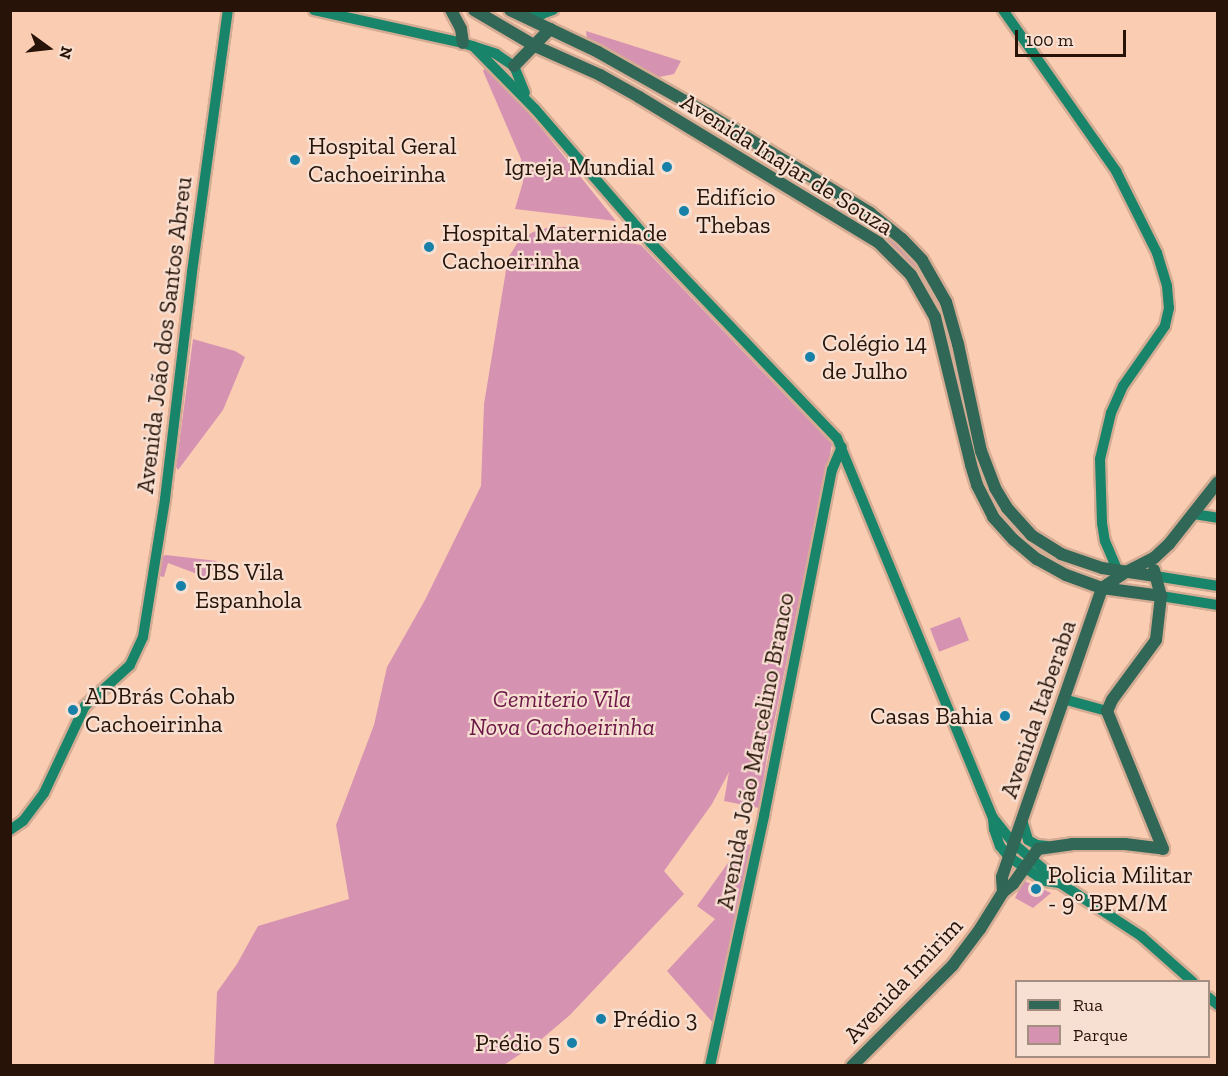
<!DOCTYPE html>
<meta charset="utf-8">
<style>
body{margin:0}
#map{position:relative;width:1228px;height:1076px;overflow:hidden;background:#facdb3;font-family:"Zilla Slab",serif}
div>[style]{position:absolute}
.green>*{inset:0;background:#d692b1;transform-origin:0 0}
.roads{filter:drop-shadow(2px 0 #d4ac94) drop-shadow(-2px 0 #d4ac94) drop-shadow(0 2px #d4ac94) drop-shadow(0 -2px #d4ac94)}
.secondary>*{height:10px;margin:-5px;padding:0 5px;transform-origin:5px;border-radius:5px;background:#18856a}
.primary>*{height:12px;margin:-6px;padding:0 6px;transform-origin:6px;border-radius:6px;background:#316756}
.dots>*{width:16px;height:16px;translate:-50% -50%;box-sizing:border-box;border:3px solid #f7dfd2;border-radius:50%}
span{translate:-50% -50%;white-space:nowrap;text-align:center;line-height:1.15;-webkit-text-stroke:4.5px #f7dfd2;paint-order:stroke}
.poi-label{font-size:24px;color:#271307}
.left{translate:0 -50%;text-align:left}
.right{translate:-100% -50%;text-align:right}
.street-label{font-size:24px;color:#271307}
.park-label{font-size:24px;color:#6c1847;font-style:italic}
.frame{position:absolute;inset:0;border:12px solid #271307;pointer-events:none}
.legend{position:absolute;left:1015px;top:980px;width:195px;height:78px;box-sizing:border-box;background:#f7dfd2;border:2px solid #a48d81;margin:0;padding:8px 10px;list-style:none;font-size:18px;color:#271307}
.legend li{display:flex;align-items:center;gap:12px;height:30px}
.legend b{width:30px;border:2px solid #a48d81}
.north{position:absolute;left:18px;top:18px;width:60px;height:60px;-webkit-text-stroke:4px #f7dfd2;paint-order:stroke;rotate:105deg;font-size:16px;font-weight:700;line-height:24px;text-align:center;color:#271307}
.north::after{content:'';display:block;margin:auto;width:21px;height:27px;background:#271307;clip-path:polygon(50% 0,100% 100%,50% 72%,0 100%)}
.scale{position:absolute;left:1015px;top:30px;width:111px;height:27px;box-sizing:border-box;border:3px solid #271307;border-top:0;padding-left:8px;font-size:18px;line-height:21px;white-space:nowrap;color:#271307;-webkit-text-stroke:4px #f7dfd2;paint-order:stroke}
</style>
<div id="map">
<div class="green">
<div style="clip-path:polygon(586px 31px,681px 61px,674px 74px,655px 78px,587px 39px)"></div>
<div style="clip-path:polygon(486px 67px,526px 109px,616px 221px,515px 209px,523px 182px,521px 159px,483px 71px)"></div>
<div style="clip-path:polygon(550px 227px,570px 227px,591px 236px,641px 245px,832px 444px,816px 532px,800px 595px,767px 757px,759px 808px,724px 801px,729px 772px,712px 804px,664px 871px,684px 894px,570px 1015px,537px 1043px,504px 1065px,214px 1066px,217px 992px,237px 964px,258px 926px,349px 899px,336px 825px,374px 725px,387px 667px,425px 600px,481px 486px,484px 404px,508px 258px,518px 242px,533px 232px)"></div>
<div style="clip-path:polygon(883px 229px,911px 257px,928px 283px,947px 327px,958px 379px,955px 379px,912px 272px,896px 251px,877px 234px)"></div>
<div style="clip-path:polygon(193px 339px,235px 351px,245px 357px,223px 410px,178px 470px,176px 467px)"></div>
<div style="clip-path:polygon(163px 556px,166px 555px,217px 561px,208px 578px,168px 563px,164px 577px,159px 576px)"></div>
<div style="left:960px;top:617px;width:25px;height:32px;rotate:69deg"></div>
<div style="clip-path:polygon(755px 844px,715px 1025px,667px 971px,715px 919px,697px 906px,741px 845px)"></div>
<div style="clip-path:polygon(1023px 881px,1027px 882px,1051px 893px,1033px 908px,1015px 898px)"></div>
</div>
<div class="roads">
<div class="secondary">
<div style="left:314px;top:10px;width:153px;rotate:12.5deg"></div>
<div style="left:463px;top:43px;width:35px;rotate:18deg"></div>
<div style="left:496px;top:54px;width:22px;rotate:34deg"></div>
<div style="left:514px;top:66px;width:29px;rotate:68deg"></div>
<div style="left:530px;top:10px;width:13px;rotate:18deg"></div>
<div style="left:542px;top:14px;width:12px;rotate:-20deg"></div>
<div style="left:1003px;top:10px;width:197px;rotate:54.9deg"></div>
<div style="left:1116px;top:171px;width:92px;rotate:63.4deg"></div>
<div style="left:1157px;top:253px;width:34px;rotate:73deg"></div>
<div style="left:1167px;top:286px;width:22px;rotate:85deg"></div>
<div style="left:1169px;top:308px;width:18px;rotate:103deg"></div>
<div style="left:1165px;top:326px;width:73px;rotate:125deg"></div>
<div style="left:1123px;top:386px;width:30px;rotate:114deg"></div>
<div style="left:1111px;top:413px;width:47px;rotate:103.4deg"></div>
<div style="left:1100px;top:459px;width:64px;rotate:88.2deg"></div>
<div style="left:1102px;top:523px;width:18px;rotate:81deg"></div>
<div style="left:1105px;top:541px;width:34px;rotate:67deg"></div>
<div style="left:473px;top:46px;width:88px;rotate:45.5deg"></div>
<div style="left:535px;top:109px;width:177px;rotate:49.1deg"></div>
<div style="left:651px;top:243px;width:269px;rotate:46.4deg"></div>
<div style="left:837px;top:438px;width:411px;rotate:67.7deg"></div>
<div style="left:993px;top:818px;width:32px;rotate:51deg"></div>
<div style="left:1013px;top:843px;width:62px;rotate:40.4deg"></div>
<div style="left:1060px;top:883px;width:97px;rotate:33.2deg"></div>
<div style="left:1141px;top:936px;width:69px;rotate:41.5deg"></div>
<div style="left:1194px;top:514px;width:24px;rotate:9deg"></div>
<div style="left:1155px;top:576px;width:64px;rotate:9deg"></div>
<div style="left:1161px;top:596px;width:58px;rotate:9deg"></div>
<div style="left:1063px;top:699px;width:46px;rotate:15.3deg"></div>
<div style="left:993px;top:818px;width:11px;rotate:85deg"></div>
<div style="left:994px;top:829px;width:18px;rotate:71deg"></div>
<div style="left:1000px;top:846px;width:14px;rotate:51deg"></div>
<div style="left:1009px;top:857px;width:43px;rotate:33.7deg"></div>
<div style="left:1045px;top:881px;width:15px;rotate:8deg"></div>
<div style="left:1022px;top:820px;width:21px;rotate:73deg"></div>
<div style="left:1028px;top:840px;width:10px;rotate:29deg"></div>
<div style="left:1037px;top:845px;width:10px;rotate:6deg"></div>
<div style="left:10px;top:830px;width:16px;rotate:-35deg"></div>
<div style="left:23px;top:821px;width:35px;rotate:-53deg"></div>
<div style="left:44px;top:793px;width:96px;rotate:-64.8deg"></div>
<div style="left:85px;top:706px;width:61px;rotate:-42.3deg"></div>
<div style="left:130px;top:665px;width:31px;rotate:-65deg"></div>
<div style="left:143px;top:637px;width:140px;rotate:-80.9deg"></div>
<div style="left:165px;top:499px;width:229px;rotate:-83.2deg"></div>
<div style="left:192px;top:272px;width:264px;rotate:-82.2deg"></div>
<div style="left:1208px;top:997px;width:13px;rotate:39deg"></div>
<div style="left:710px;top:1066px;width:256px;rotate:-77.8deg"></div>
<div style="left:764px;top:816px;width:353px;rotate:-78.9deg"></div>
<div style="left:832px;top:470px;width:25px;rotate:-67deg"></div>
</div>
<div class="primary">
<div style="left:451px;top:10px;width:21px;rotate:62deg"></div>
<div style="left:461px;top:29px;width:14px;rotate:82deg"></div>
<div style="left:474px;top:10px;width:71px;rotate:30.5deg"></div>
<div style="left:535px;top:46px;width:71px;rotate:24deg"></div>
<div style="left:600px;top:75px;width:45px;rotate:29.4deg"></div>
<div style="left:639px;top:97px;width:281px;rotate:31.3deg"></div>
<div style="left:879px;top:243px;width:45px;rotate:45deg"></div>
<div style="left:911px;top:275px;width:48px;rotate:60.3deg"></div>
<div style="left:935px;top:317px;width:152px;rotate:76.3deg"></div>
<div style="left:971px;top:465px;width:21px;rotate:73deg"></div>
<div style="left:977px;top:485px;width:36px;rotate:63deg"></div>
<div style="left:993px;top:517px;width:31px;rotate:48deg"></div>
<div style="left:1014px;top:540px;width:30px;rotate:40deg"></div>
<div style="left:1037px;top:559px;width:33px;rotate:29deg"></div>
<div style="left:1066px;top:575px;width:38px;rotate:20deg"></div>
<div style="left:1102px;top:588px;width:60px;rotate:7.7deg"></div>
<div style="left:510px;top:10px;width:98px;rotate:25.5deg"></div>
<div style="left:598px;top:52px;width:126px;rotate:29.4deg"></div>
<div style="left:708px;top:114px;width:190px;rotate:31.4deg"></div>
<div style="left:870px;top:213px;width:41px;rotate:39.1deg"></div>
<div style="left:902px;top:239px;width:29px;rotate:46deg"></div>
<div style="left:922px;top:260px;width:48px;rotate:60.3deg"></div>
<div style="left:946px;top:302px;width:44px;rotate:74.1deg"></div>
<div style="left:958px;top:344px;width:109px;rotate:77.9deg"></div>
<div style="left:981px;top:451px;width:40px;rotate:69deg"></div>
<div style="left:995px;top:488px;width:23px;rotate:59deg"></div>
<div style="left:1007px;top:508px;width:36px;rotate:48deg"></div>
<div style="left:1031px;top:535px;width:36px;rotate:32deg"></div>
<div style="left:1061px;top:554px;width:43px;rotate:18.9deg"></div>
<div style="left:1102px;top:568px;width:54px;rotate:8.6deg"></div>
<div style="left:514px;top:66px;width:52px;rotate:-45.8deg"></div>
<div style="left:1154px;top:570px;width:27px;rotate:75deg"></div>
<div style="left:1161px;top:596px;width:44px;rotate:96.5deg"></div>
<div style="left:1156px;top:640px;width:74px;rotate:126.3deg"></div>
<div style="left:1112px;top:700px;width:12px;rotate:114deg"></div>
<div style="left:1107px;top:711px;width:149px;rotate:67.9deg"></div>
<div style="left:1003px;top:892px;width:15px;rotate:-94deg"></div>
<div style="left:1002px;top:877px;width:21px;rotate:-71deg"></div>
<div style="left:1009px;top:857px;width:285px;rotate:-70.9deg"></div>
<div style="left:1102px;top:588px;width:27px;rotate:-34deg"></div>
<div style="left:1124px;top:573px;width:34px;rotate:-27deg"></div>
<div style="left:1154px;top:558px;width:21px;rotate:-43deg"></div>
<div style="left:1169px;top:544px;width:79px;rotate:-51.7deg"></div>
<div style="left:852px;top:1066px;width:143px;rotate:-45deg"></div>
<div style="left:953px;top:965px;width:45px;rotate:-53.1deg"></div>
<div style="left:980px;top:929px;width:44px;rotate:-58.1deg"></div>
<div style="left:1003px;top:892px;width:13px;rotate:-39deg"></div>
<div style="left:1013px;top:884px;width:43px;rotate:-54.5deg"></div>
<div style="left:1038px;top:849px;width:34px;rotate:-8deg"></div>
<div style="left:1072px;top:844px;width:53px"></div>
<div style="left:1125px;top:844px;width:38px;rotate:7deg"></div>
</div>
</div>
<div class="dots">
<div style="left:295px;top:160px;background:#1680a9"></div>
<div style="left:667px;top:167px;background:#1680a9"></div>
<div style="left:684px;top:211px;background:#1680a9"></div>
<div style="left:429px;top:247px;background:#1680a9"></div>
<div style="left:810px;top:357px;background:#1680a9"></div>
<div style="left:181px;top:586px;background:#1680a9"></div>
<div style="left:73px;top:710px;background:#1680a9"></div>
<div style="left:1005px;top:716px;background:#1680a9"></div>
<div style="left:1036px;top:889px;background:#1680a9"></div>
<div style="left:601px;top:1019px;background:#1680a9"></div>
<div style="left:572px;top:1043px;background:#1680a9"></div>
</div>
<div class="poi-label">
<span class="left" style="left:308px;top:160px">Hospital Geral<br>Cachoeirinha</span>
<span class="right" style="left:655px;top:167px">Igreja Mundial</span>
<span class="left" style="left:696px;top:211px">Edifício<br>Thebas</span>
<span class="left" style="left:442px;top:247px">Hospital Maternidade<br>Cachoeirinha</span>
<span class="left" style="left:822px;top:357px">Colégio 14<br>de Julho</span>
<span class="left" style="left:195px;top:586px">UBS Vila<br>Espanhola</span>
<span class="left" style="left:85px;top:710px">ADBrás Cohab<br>Cachoeirinha</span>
<span class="right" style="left:993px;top:716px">Casas Bahia</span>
<span class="left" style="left:1048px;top:889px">Policia Militar<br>- 9º BPM/M</span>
<span class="left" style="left:613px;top:1019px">Prédio 3</span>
<span class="right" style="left:560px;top:1043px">Prédio 5</span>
</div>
<div class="street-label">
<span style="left:787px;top:164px;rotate:32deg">Avenida Inajar de Souza</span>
<span style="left:164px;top:335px;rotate:-83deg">Avenida João dos Santos Abreu</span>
<span style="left:1038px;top:709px;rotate:-71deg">Avenida Itaberaba</span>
<span style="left:755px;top:751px;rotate:-79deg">Avenida João Marcelino Branco</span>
<span style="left:903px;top:980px;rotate:-47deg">Avenida Imirim</span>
</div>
<div class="park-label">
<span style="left:562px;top:713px">Cemiterio Vila<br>Nova Cachoeirinha</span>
</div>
<div class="frame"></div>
<ul class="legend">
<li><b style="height:8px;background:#316756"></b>Rua</li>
<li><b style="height:16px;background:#d692b1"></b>Parque</li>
</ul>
<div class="north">N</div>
<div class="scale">100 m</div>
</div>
